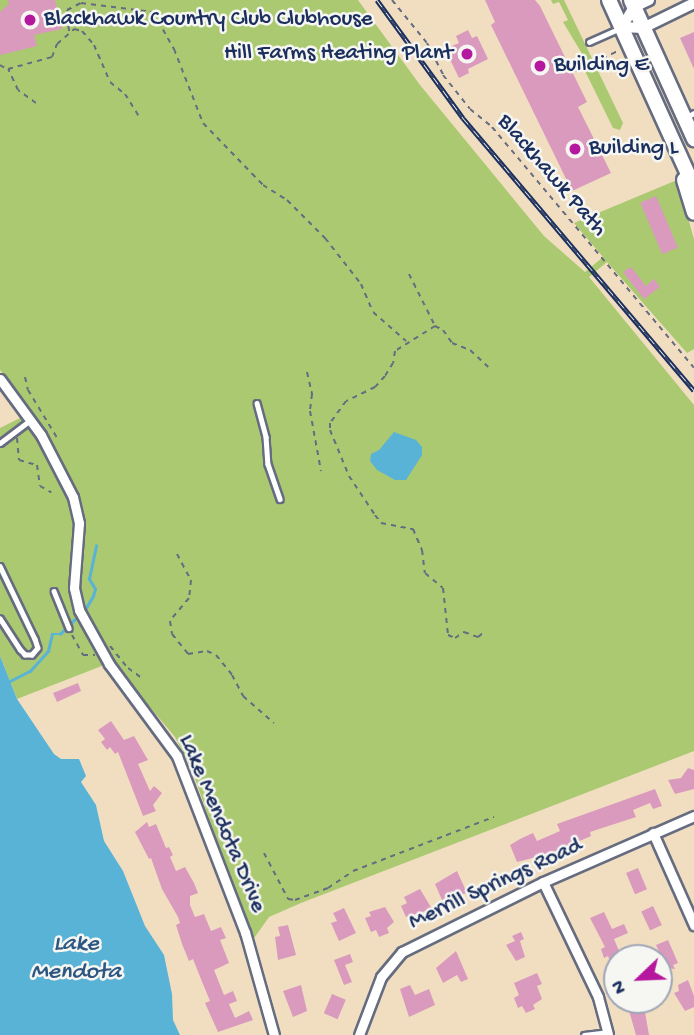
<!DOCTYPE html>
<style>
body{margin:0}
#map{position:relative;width:694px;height:1035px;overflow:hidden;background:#f1dec0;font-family:"Gochi Hand",sans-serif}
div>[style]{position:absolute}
.green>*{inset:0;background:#abc971}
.water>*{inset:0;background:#58b3d6}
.stream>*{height:2.5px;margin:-1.25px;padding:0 1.25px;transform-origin:1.25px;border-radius:1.25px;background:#58b3d6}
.building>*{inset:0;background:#da9abd;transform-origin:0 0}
.path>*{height:2px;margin-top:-1px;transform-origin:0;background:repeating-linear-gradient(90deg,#666c80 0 5px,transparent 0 10px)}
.roads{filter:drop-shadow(2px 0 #666c80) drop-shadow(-2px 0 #666c80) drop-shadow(0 2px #666c80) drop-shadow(0 -2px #666c80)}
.service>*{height:4.5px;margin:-2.25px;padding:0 2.25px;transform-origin:2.25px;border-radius:2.25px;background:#fff}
.minor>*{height:9px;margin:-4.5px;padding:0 4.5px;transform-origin:4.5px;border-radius:4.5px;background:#fff}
.tertiary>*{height:10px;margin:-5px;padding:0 5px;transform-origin:5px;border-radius:5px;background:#fff}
.primary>*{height:14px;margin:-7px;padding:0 7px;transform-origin:7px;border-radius:7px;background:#fff}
.rail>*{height:5px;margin-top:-2.5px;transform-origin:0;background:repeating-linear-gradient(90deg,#f6f6f2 0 8px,#1b2f5e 0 16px);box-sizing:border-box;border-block:2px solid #1b2f5e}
.dots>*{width:19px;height:19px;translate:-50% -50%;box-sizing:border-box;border:4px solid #f6f6f2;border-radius:50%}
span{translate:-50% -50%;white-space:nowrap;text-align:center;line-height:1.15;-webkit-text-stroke:5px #f6f6f2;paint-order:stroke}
.poi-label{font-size:23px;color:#1b2f5e}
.left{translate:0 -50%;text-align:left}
.right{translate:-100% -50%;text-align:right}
.street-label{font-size:23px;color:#1b2f5e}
.water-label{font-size:24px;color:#2d5782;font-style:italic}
.north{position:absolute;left:603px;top:944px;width:70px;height:70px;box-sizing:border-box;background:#f6f6f2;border:2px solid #9ea6b7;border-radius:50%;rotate:247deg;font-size:19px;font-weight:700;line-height:28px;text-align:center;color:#1b2f5e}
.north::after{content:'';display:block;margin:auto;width:24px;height:32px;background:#b5179e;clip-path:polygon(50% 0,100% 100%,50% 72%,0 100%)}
</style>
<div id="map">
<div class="green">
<div style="clip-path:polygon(0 0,358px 0,420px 85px,544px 236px,585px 272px,603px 257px,574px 223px,677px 180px,694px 239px,694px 349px,687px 353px,607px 262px,589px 277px,694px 405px,694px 751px,301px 903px,269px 917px,252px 941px,192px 770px,175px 737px,112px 662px,17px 699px,0 656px,0 428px,22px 417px,30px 408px,0 370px)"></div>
<div style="clip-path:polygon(551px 0,564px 0,623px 123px,620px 130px,613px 128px,584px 69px,581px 52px,563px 22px,568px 20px,559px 2px,553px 4px)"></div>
</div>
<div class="water">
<div style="clip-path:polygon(394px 432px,416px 440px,422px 447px,422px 455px,406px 480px,395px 480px,377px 470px,370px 461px,371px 454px,379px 450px)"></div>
<div style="clip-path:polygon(0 656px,17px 699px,54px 754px,61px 759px,79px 759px,86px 776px,81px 782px,96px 805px,104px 841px,123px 871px,145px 926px,164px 955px,172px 994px,173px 1020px,180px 1035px,0 1035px)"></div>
</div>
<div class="stream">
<div style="left:84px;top:611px;width:17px;rotate:-59deg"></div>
<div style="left:93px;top:596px;width:7px;rotate:-74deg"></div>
<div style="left:95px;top:589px;width:12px;rotate:-121deg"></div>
<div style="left:89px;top:579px;width:34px;rotate:-78deg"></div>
<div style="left:10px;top:681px;width:22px;rotate:-27deg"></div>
<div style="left:30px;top:671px;width:27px;rotate:-48deg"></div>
<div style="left:48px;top:651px;width:17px;rotate:-77deg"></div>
<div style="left:52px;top:634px;width:8px"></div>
<div style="left:60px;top:634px;width:27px;rotate:-45deg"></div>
</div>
<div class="building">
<div style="clip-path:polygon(8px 0,55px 0,62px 29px,34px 35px,37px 46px,0 55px,0 12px,9px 4px)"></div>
<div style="clip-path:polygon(485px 0,535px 0,540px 6px,587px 102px,578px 107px,611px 173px,572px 191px,491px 25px,495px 22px)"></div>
<div style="clip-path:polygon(468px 30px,472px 38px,477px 36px,488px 59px,468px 69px,469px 73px,459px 78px,445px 49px,459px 43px,456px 36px)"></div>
<div style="clip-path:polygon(694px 32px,694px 69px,680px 38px)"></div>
<div style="left:656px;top:196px;width:56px;height:17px;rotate:67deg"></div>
<div style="clip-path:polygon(631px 267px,646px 286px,654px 279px,660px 287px,644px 299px,623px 272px)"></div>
<div style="clip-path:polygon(78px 683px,81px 691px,57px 702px,53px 693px)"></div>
<div style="clip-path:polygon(111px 721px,124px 740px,134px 736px,148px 760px,138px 764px,150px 791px,154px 786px,162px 793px,153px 805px,156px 811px,143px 816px,118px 752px,115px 754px,110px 747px,107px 750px,101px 742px,105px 739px,98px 730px)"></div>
<div style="clip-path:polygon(688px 768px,694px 770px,694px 789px,675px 794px,668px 780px,681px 778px)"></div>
<div style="clip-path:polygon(655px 789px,662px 806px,653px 809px,650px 803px,633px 810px,636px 817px,590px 832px,591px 836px,552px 853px,517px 862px,510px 845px,520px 839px,533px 833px,537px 841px,560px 831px,557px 824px)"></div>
<div style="clip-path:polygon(147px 822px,149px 827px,156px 824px,166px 848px,169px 847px,173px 855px,170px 857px,176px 871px,185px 867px,194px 883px,198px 893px,190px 896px,190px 905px,195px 917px,204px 914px,211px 931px,221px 927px,226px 938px,220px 940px,229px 963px,214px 970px,224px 995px,233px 991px,237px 1001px,229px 1004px,235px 1018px,249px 1011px,253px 1020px,218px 1032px,205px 1003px,210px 1001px,203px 984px,193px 959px,189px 961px,182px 944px,176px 925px,180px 923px,178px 917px,162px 889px,151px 858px,149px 859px,135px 832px)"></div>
<div style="left:638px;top:868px;width:23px;height:13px;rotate:67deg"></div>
<div style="clip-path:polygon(457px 871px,467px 893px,442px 900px,435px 884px)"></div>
<div style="clip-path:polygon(420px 889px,432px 909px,406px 917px,401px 906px,407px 903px,404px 897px)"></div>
<div style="left:653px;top:906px;width:21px;height:13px;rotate:65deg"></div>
<div style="clip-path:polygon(385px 907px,394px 922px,387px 928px,389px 933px,379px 937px,376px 930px,371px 932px,365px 918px,371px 916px,369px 912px)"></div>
<div style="clip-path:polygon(344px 908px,356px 933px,339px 941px,331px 923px,337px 921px,333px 913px)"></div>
<div style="clip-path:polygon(604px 912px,612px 929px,624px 924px,628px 933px,614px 939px,622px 958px,617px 958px,617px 978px,608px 956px,604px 958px,601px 949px,605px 947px,590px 918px)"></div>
<div style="clip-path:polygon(288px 925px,296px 955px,278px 960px,275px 937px,280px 936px,278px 927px)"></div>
<div style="clip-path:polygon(521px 932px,524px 939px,520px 941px,525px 957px,516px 961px,506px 945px,515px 941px,512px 936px)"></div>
<div style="clip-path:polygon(668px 940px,678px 963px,673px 965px,675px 969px,666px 968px,656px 945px)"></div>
<div style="clip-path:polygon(456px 951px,468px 979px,461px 982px,457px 975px,443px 983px,436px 968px)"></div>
<div style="clip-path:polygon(350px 954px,353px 962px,345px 965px,352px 982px,344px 985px,334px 960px)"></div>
<div style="clip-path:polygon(537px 973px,542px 984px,537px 986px,542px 999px,533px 1005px,535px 1009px,526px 1013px,522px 1006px,518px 1008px,514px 998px,519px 995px,514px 983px)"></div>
<div style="clip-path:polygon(688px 980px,694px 996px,694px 1007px,685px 1011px,674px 993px,679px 991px,678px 985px)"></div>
<div style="clip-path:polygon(301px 985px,307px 1011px,293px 1017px,283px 991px)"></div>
<div style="clip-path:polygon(410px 985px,415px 995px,429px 989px,435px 1005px,409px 1017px,400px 989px)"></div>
<div style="left:332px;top:994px;width:15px;height:21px;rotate:23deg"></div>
<div style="clip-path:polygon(626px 1000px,637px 1000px,642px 1012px,645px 1012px,649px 1035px,636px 1035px)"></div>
</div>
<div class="path">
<div style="left:392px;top:0;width:55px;rotate:50.9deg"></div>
<div style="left:427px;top:43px;width:36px;rotate:63deg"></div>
<div style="left:443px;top:75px;width:43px;rotate:51.5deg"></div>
<div style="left:470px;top:109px;width:28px;rotate:39deg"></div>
<div style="left:492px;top:127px;width:314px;rotate:50deg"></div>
<div style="left:69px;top:31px;width:21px;rotate:-95deg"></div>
<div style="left:67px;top:10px;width:16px;rotate:-27deg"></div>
<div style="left:81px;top:3px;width:73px;rotate:7.1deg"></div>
<div style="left:153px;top:12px;width:43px;rotate:60.4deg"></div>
<div style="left:174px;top:49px;width:79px;rotate:68.6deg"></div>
<div style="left:203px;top:123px;width:86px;rotate:45.9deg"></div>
<div style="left:263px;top:185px;width:28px;rotate:32deg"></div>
<div style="left:287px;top:200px;width:54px;rotate:45deg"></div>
<div style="left:325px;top:238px;width:58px;rotate:52deg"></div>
<div style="left:361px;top:284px;width:30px;rotate:67deg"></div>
<div style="left:373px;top:312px;width:44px;rotate:41.3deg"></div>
<div style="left:0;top:65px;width:8px;rotate:30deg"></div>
<div style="left:575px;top:71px;width:47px;rotate:-24.9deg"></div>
<div style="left:36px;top:103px;width:22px;rotate:-144deg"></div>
<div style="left:18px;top:90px;width:23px;rotate:-115deg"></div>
<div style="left:8px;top:69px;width:46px;rotate:-15.3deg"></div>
<div style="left:52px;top:57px;width:14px;rotate:-69deg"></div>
<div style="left:57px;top:44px;width:23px;rotate:-41deg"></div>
<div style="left:74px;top:29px;width:8px;rotate:14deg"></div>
<div style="left:82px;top:31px;width:18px;rotate:49deg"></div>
<div style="left:94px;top:45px;width:40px;rotate:66.6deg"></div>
<div style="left:110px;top:82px;width:19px;rotate:39deg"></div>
<div style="left:125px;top:94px;width:28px;rotate:58deg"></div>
<div style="left:409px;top:274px;width:58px;rotate:63.4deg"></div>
<div style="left:435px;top:326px;width:9px;rotate:27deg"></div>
<div style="left:443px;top:330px;width:16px;rotate:55deg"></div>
<div style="left:452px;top:343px;width:19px;rotate:21deg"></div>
<div style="left:470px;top:350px;width:25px;rotate:43deg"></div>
<div style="left:435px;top:326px;width:47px;rotate:148deg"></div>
<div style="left:395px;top:351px;width:12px;rotate:99deg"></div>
<div style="left:393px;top:363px;width:15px;rotate:122deg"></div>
<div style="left:385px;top:376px;width:15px;rotate:132deg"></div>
<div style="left:375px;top:387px;width:32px;rotate:154deg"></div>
<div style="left:346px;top:401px;width:27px;rotate:126deg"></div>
<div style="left:330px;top:423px;width:7px;rotate:90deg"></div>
<div style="left:330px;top:430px;width:50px;rotate:67.6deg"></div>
<div style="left:349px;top:476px;width:47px;rotate:56.3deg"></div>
<div style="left:375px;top:515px;width:10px;rotate:53deg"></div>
<div style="left:381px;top:523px;width:33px;rotate:11deg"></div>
<div style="left:413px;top:529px;width:23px;rotate:67deg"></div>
<div style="left:422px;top:550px;width:23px;rotate:83deg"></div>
<div style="left:425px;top:573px;width:23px;rotate:40deg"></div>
<div style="left:443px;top:588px;width:47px;rotate:83.9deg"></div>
<div style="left:448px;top:635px;width:8px;rotate:23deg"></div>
<div style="left:455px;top:638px;width:11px;rotate:-34deg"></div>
<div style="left:464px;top:632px;width:15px;rotate:20deg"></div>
<div style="left:478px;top:637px;width:6px;rotate:-39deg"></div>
<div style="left:307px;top:372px;width:23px;rotate:77deg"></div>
<div style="left:312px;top:394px;width:17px;rotate:97deg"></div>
<div style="left:310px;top:411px;width:61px;rotate:79.6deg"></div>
<div style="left:25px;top:377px;width:13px;rotate:77deg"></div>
<div style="left:28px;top:390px;width:60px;rotate:58.7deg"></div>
<div style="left:17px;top:438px;width:22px;rotate:85deg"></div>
<div style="left:19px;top:460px;width:19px;rotate:16deg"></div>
<div style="left:37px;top:465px;width:21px;rotate:82deg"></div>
<div style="left:40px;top:486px;width:13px;rotate:29deg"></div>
<div style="left:177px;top:554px;width:30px;rotate:62deg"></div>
<div style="left:191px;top:580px;width:18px;rotate:96deg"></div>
<div style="left:189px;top:598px;width:30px;rotate:130deg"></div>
<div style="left:170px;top:621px;width:13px;rotate:81deg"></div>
<div style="left:172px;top:634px;width:26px;rotate:51deg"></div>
<div style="left:188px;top:654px;width:19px;rotate:-9deg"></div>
<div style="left:207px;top:651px;width:10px;rotate:24deg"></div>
<div style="left:216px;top:655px;width:26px;rotate:51deg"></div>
<div style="left:232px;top:675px;width:24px;rotate:62deg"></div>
<div style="left:243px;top:696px;width:41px;rotate:41.1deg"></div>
<div style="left:72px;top:635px;width:23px;rotate:61deg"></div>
<div style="left:83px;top:655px;width:12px"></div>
<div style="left:110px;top:646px;width:28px;rotate:51deg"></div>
<div style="left:128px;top:668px;width:19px;rotate:36deg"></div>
<div style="left:264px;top:853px;width:52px;rotate:62.4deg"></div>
<div style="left:288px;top:899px;width:7px;rotate:8deg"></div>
<div style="left:295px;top:900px;width:35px;rotate:-20deg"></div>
<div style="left:328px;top:888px;width:30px;rotate:-34deg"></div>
<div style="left:353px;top:871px;width:151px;rotate:-21deg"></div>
</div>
<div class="roads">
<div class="service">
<div style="left:589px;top:42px;width:34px;rotate:-24deg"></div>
<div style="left:685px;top:118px;width:10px;rotate:-29deg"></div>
<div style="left:257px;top:403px;width:35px;rotate:75deg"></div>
<div style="left:266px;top:437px;width:27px;rotate:86deg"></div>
<div style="left:268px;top:464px;width:37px;rotate:71deg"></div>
<div style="left:0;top:443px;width:38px;rotate:-37deg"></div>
<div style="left:0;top:566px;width:81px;rotate:64.4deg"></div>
<div style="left:35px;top:639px;width:9px;rotate:72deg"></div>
<div style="left:38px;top:648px;width:9px;rotate:131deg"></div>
<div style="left:32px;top:655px;width:7px;rotate:180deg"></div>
<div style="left:25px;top:655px;width:7px;rotate:-135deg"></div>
<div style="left:20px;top:650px;width:37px;rotate:-123deg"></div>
<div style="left:54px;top:591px;width:40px;rotate:68deg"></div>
<div style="left:584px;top:1035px;width:23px;rotate:-7deg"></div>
</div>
<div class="minor">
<div style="left:0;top:379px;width:69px;rotate:53.8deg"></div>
<div style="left:41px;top:435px;width:70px;rotate:62.7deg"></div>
<div style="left:73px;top:497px;width:27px;rotate:77deg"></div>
<div style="left:79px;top:523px;width:65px;rotate:94.4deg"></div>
<div style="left:74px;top:588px;width:23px;rotate:77deg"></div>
<div style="left:79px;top:610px;width:62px;rotate:60.9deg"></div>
<div style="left:109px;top:664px;width:114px;rotate:53.5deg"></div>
<div style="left:177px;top:756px;width:189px;rotate:68.9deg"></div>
<div style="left:245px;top:932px;width:107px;rotate:74.3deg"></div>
<div style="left:653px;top:833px;width:101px;rotate:66deg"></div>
<div style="left:543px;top:882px;width:127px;rotate:64.4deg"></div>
<div style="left:598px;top:997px;width:39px;rotate:75deg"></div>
<div style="left:359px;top:1035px;width:62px;rotate:-69.2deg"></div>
<div style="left:381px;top:977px;width:33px;rotate:-50deg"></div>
<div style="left:402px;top:952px;width:157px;rotate:-26.4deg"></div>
<div style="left:543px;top:882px;width:165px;rotate:-23.6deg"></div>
</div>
<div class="tertiary">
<div style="left:649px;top:0;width:17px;rotate:155deg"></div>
<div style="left:634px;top:7px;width:23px;rotate:121deg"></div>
<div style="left:622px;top:27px;width:21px;rotate:3deg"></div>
<div style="left:643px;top:28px;width:57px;rotate:-26.1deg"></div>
</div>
<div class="primary">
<div style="left:609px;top:0;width:205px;rotate:65.6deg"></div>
<div style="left:631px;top:0;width:153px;rotate:65.6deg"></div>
<div style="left:684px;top:180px;width:34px;rotate:73deg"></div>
</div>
</div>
<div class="rail">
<div style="left:377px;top:0;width:146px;rotate:53.9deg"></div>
<div style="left:463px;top:118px;width:357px;rotate:49.7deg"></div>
</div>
<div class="dots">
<div style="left:30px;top:20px;background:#b5179e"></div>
<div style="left:467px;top:54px;background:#b5179e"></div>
<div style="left:540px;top:66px;background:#b5179e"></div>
<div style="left:575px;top:149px;background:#b5179e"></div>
</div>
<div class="poi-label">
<span class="left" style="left:44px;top:20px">Blackhawk Country Club Clubhouse</span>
<span class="right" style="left:453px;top:54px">Hill Farms Heating Plant</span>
<span class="left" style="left:554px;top:66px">Building E</span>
<span class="left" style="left:589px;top:149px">Building L</span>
</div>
<div class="street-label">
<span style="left:551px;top:176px;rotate:49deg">Blackhawk Path</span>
<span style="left:221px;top:824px;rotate:67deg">Lake Mendota Drive</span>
<span style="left:496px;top:885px;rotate:-25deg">Merrill Springs Road</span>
</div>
<div class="water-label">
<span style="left:76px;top:959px">Lake<br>Mendota</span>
</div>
<div class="north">N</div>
</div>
